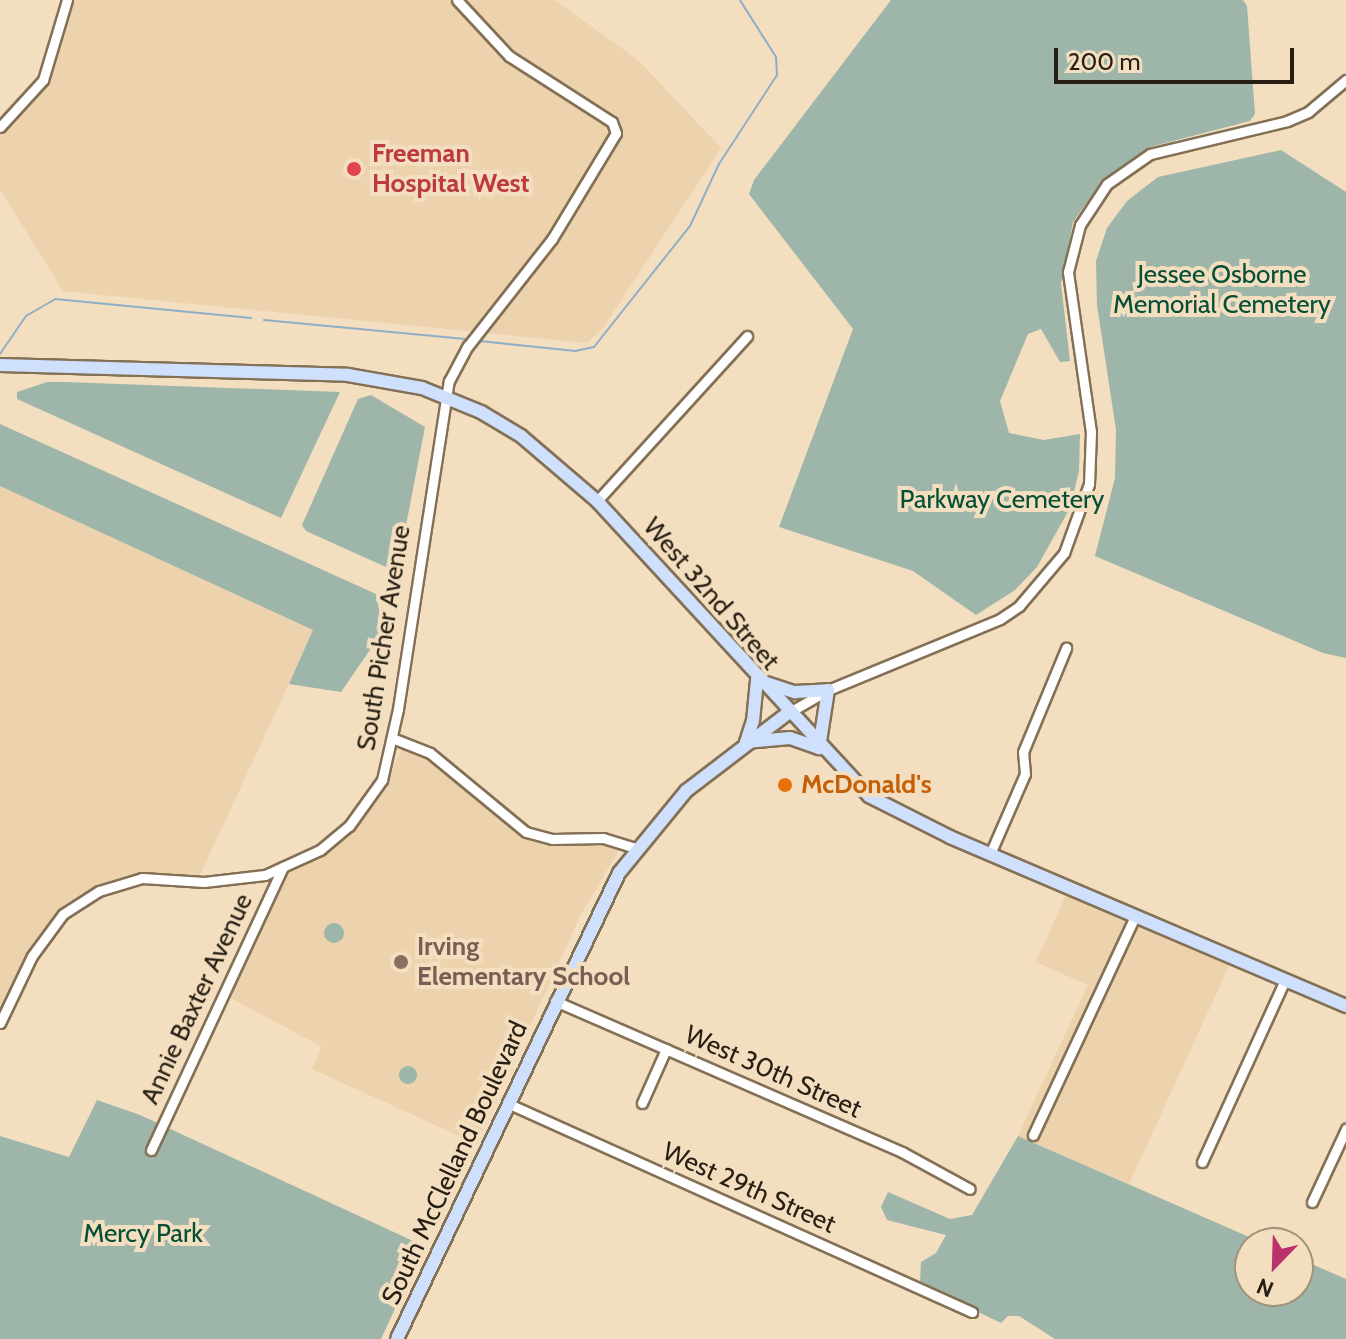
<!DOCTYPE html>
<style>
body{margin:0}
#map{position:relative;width:1346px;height:1339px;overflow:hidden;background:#f3debf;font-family:Cabin,sans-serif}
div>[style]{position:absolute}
.built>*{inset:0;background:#ecd2ad}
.green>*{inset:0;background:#9db6a9}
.round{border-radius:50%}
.stream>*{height:2px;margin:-1px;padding:0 1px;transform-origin:1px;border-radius:1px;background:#8faec6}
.roads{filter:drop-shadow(2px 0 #837055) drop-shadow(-2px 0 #837055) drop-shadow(0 2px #837055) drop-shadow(0 -2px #837055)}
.minor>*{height:9px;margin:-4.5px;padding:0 4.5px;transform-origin:4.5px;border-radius:4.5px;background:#fff}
.major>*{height:12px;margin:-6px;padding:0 6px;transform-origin:6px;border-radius:6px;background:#cfe0fd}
.dots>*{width:22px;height:22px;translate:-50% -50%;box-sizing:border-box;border:4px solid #f3debf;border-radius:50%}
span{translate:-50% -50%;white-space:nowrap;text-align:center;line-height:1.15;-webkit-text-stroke:8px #f3debf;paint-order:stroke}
.health-label{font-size:26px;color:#be3a42;font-weight:700}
.left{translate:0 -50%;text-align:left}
.park-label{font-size:26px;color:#054f36}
.street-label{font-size:26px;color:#271f14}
.food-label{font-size:26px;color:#c56008;font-weight:700}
.education-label{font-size:26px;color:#785e54;font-weight:700}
.north{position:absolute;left:1234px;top:1227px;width:80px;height:80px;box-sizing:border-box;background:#f3debf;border:2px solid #a1927b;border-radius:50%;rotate:203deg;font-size:22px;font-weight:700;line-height:32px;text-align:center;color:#271f14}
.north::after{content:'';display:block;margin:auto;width:28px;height:36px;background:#bb316c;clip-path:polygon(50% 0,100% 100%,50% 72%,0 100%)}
.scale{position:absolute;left:1054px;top:48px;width:240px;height:36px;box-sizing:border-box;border:4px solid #271f14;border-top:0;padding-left:10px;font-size:24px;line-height:28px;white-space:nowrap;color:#271f14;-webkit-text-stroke:6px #f3debf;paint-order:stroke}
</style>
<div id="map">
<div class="built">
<div style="clip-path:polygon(62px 0,555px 0,639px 61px,721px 148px,603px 328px,587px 343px,63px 291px,0 189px,0 118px,37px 83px,51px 51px)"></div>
<div style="clip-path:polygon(0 486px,314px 630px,197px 881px,142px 878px,99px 891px,63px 914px,32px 956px,0 1023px)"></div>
<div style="clip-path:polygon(402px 749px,418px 751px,435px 762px,525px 837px,549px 843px,612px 844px,619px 850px,581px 914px,477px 1144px,312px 1069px,322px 1047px,227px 996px,283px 876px,348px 834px,372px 807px)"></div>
<div style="clip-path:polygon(1066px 895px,1229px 966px,1129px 1184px,1018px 1136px,1088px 985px,1036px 962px)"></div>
</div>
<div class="green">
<div style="clip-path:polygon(891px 0,1243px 0,1247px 6px,1255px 114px,1250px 121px,1150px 147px,1102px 181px,1073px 222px,1061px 284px,1070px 361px,1060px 362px,1041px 329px,1028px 334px,1000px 401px,1009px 433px,1044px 440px,1080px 434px,1079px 471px,1070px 508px,1037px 567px,1015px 590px,976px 615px,913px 571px,779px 527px,853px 329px,749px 194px,754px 180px)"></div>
<div style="clip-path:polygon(1281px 150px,1346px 192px,1346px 658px,1323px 653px,1095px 556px,1115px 478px,1116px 430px,1097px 305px,1096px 261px,1107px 228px,1127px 201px,1158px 177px)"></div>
<div style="clip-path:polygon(47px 382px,65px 382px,340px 392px,281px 518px,17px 399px,17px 392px)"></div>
<div style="clip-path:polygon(371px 395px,425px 427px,397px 572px,306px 531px,302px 525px,358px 399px)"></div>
<div style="clip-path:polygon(0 424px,376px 594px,383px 631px,341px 692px,289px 684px,313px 630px,0 486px)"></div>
<div class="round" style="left:324px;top:923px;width:20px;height:20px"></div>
<div class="round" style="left:399px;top:1066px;width:18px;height:18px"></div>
<div style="clip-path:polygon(97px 1100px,140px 1115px,424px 1246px,381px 1339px,0 1339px,0 1136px,69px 1157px)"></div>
<div style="clip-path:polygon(1018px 1136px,1263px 1243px,1250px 1243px,1250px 1291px,1298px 1291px,1298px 1258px,1346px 1279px,1346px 1339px,1055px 1339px,1019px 1316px,1008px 1316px,1001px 1323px,920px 1284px,921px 1262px,936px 1253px,946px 1235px,887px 1220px,881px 1207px,888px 1192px,950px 1219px,972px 1215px)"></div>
</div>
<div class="stream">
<div style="left:264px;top:320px;width:202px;rotate:5.4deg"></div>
<div style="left:480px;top:341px;width:96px;rotate:6deg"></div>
<div style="left:575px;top:351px;width:19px;rotate:-12deg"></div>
<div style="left:594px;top:347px;width:154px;rotate:-51.6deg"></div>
<div style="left:690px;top:226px;width:68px;rotate:-64.9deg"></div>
<div style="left:719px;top:164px;width:106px;rotate:-56.9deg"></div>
<div style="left:777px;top:75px;width:18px;rotate:-93deg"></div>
<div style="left:776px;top:57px;width:67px;rotate:-122.3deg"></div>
<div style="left:0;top:354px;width:46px;rotate:-55.6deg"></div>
<div style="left:26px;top:316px;width:34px;rotate:-30deg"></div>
<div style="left:55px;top:299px;width:197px;rotate:5.5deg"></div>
</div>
<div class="roads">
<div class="minor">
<div style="left:0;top:127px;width:64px;rotate:-47.5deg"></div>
<div style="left:43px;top:80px;width:84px;rotate:-73.3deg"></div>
<div style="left:597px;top:501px;width:223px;rotate:-47.7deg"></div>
<div style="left:788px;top:713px;width:46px;rotate:-29.9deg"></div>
<div style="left:828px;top:690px;width:186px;rotate:-22.4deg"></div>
<div style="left:1000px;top:619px;width:23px;rotate:-34deg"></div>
<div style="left:1019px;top:606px;width:70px;rotate:-49.7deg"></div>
<div style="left:1064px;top:553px;width:73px;rotate:-70.1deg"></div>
<div style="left:1089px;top:484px;width:52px;rotate:-87.8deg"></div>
<div style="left:1091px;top:432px;width:162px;rotate:-98.2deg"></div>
<div style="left:1068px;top:272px;width:49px;rotate:-75.7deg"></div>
<div style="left:1080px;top:225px;width:49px;rotate:-56.6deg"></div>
<div style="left:1107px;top:184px;width:52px;rotate:-34.9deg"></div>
<div style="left:1150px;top:154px;width:141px;rotate:-13.5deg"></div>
<div style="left:1287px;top:121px;width:23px;rotate:-23deg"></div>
<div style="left:1308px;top:112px;width:50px;rotate:-40.1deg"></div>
<div style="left:392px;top:738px;width:41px;rotate:21.5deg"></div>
<div style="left:430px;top:753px;width:124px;rotate:39.5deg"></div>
<div style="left:526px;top:832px;width:27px;rotate:15deg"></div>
<div style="left:552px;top:839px;width:51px;rotate:-1.1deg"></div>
<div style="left:603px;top:838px;width:34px;rotate:17deg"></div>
<div style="left:990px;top:854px;width:87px;rotate:-66.4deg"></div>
<div style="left:1025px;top:774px;width:22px;rotate:-95deg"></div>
<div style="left:1023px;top:752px;width:113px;rotate:-67.5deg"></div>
<div style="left:555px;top:1001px;width:378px;rotate:23.5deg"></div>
<div style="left:902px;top:1152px;width:77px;rotate:28.6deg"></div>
<div style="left:0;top:1023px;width:74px;rotate:-64.5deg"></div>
<div style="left:32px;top:956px;width:52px;rotate:-53.6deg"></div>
<div style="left:63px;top:914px;width:43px;rotate:-32.6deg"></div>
<div style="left:99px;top:891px;width:45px;rotate:-16.8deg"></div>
<div style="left:142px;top:878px;width:62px;rotate:3.7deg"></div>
<div style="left:204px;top:882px;width:61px;rotate:-6.5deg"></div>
<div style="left:265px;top:875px;width:60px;rotate:-24.4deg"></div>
<div style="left:320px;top:850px;width:38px;rotate:-40deg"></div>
<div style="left:349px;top:826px;width:57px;rotate:-54.3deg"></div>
<div style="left:382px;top:780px;width:73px;rotate:-77.3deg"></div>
<div style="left:398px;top:709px;width:332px;rotate:-81.2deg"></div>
<div style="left:449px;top:381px;width:40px;rotate:-62deg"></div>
<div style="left:468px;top:346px;width:136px;rotate:-51.9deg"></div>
<div style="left:552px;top:239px;width:124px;rotate:-58.9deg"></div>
<div style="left:616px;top:133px;width:12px;rotate:-110deg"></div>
<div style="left:612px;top:122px;width:122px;rotate:-147.3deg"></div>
<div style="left:509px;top:56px;width:76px;rotate:-132.9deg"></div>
<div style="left:507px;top:1103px;width:510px;rotate:24.2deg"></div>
<div style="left:642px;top:1103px;width:59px;rotate:-66deg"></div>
<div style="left:1033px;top:1135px;width:242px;rotate:-65deg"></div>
<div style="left:151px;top:1150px;width:312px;rotate:-65deg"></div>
<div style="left:1202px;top:1162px;width:200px;rotate:-65.5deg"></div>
<div style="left:1312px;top:1202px;width:81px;rotate:-65deg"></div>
</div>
<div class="major">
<div style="left:0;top:365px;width:348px;rotate:1.6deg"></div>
<div style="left:348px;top:375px;width:75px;rotate:10deg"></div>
<div style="left:422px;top:388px;width:64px;rotate:22.1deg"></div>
<div style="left:481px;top:412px;width:47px;rotate:31deg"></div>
<div style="left:521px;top:436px;width:100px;rotate:40.5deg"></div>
<div style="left:597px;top:501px;width:401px;rotate:47.3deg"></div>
<div style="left:869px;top:796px;width:91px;rotate:26.8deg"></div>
<div style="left:950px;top:837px;width:431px;rotate:23.1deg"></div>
<div style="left:757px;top:680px;width:40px;rotate:18deg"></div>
<div style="left:795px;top:692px;width:33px;rotate:-3deg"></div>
<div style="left:828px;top:690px;width:59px;rotate:98.8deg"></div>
<div style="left:819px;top:748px;width:31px;rotate:-161deg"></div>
<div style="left:790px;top:738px;width:44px;rotate:174.8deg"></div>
<div style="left:746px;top:742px;width:22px;rotate:-72deg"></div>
<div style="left:753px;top:721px;width:41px;rotate:-84.4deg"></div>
<div style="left:397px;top:1339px;width:516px;rotate:-64.53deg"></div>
<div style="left:619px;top:873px;width:106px;rotate:-50.7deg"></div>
<div style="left:686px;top:791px;width:128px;rotate:-37.4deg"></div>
</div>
</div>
<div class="dots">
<div style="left:354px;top:169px;background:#e0444e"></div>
<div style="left:785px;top:785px;background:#e8710a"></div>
<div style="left:401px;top:962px;background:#8d6e63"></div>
</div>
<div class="health-label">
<span class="left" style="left:372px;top:169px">Freeman<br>Hospital West</span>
</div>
<div class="park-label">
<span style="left:1222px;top:290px">Jessee Osborne<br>Memorial Cemetery</span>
<span style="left:1002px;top:500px">Parkway Cemetery</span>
<span style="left:143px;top:1234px">Mercy Park</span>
</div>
<div class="street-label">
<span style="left:711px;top:594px;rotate:49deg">West 32nd Street</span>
<span style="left:384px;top:638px;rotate:-81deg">South Picher Avenue</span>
<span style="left:197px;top:999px;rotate:-65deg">Annie Baxter Avenue</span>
<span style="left:773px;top:1072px;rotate:24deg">West 30th Street</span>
<span style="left:455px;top:1163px;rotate:-65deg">South McClelland Boulevard</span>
<span style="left:749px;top:1188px;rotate:24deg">West 29th Street</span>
</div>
<div class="food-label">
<span class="left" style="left:801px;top:785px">McDonald's</span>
</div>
<div class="education-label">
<span class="left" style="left:417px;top:962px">Irving<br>Elementary School</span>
</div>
<div class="north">N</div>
<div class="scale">200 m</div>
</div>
